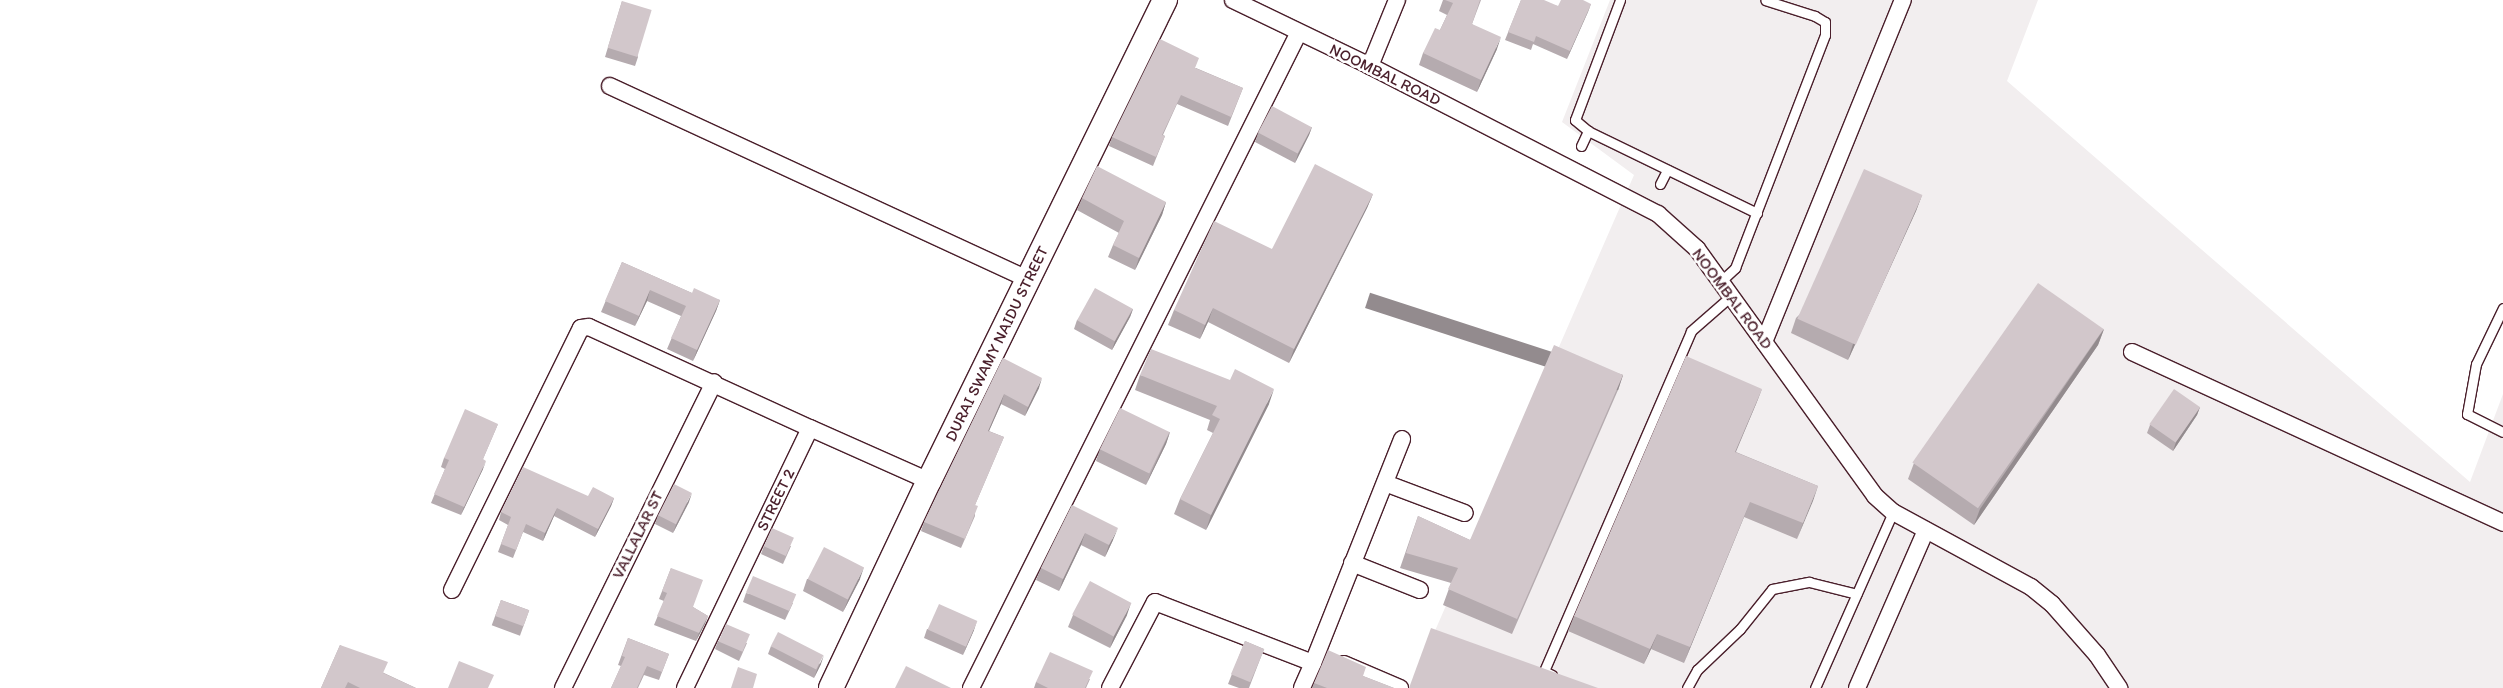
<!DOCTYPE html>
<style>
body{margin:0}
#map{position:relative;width:2503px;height:688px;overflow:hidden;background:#fff;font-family:Itim,sans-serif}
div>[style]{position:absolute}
.built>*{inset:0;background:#f2eeef}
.roads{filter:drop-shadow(1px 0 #4a1f2b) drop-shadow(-1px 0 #4a1f2b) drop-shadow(0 1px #4a1f2b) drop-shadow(0 -1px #4a1f2b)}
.lane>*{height:9px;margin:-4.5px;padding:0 4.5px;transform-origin:4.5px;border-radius:4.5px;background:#fff}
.street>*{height:16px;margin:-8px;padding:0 8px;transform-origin:8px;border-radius:8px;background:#fff}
.secondary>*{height:24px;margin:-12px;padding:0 12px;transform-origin:12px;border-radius:12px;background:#fff}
.wall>*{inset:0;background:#b5abaf;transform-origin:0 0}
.shaded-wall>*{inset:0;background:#938b8e;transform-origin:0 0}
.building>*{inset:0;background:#d2c7cb;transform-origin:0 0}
span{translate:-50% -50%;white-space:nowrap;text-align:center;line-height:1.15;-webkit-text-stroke:5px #fff;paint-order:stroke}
.street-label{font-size:16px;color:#4a1f2b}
</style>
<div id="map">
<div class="built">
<div style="clip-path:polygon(1610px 0,2038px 0,2007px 81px,2470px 482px,2503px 394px,2503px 688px,1410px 688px,1634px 175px,1562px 122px)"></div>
</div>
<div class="roads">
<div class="lane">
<div style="left:1620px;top:0;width:128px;rotate:110.6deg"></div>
<div style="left:1575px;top:120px;width:17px;rotate:40deg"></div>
<div style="left:1588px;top:131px;width:188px;rotate:25.9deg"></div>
<div style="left:1581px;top:146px;width:17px;rotate:-65deg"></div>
<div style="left:1660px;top:184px;width:16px;rotate:-63deg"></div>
<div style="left:1720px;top:282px;width:21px;rotate:-43deg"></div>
<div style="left:1735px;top:268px;width:250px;rotate:-68.9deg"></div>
<div style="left:1825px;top:35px;width:13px;rotate:-90deg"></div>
<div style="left:1825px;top:22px;width:12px;rotate:-149deg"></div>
<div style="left:1815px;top:16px;width:52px;rotate:-162.3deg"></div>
<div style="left:2503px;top:308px;width:62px;rotate:115.7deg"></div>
<div style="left:2476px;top:364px;width:51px;rotate:100.2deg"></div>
<div style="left:2467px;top:414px;width:40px;rotate:26.6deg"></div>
<div style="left:1552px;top:675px;width:9px;rotate:-153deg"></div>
<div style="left:1544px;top:671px;width:370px;rotate:-66.6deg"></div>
<div style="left:1691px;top:331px;width:53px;rotate:-41.2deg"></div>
<div style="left:1687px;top:688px;width:21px;rotate:-61deg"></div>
<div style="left:1697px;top:670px;width:59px;rotate:-43.6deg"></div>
<div style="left:1740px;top:629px;width:51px;rotate:-51.3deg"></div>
<div style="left:1772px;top:589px;width:38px;rotate:-11deg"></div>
<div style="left:1809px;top:582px;width:49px;rotate:14deg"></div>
<div style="left:1815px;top:688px;width:193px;rotate:-66.1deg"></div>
</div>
<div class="street">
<div style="left:1233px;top:0;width:152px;rotate:25.7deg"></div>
<div style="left:1370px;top:66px;width:324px;rotate:27.2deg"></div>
<div style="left:1658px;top:214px;width:52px;rotate:41.9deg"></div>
<div style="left:1697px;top:249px;width:304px;rotate:54.2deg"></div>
<div style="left:1875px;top:496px;width:24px;rotate:42deg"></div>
<div style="left:1893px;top:512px;width:157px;rotate:28.5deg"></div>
<div style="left:2031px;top:587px;width:27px;rotate:39deg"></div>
<div style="left:2052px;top:604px;width:68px;rotate:48.6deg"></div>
<div style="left:2097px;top:655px;width:40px;rotate:56deg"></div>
<div style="left:1370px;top:66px;width:71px;rotate:-67.8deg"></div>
<div style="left:610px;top:86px;width:462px;rotate:24.8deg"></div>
<div style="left:1764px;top:342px;width:369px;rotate:-67.9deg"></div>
<div style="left:2132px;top:352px;width:409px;rotate:24.7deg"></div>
<div style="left:1385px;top:483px;width:85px;rotate:20.6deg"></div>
<div style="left:1352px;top:563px;width:73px;rotate:21.7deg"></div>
<div style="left:452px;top:590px;width:292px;rotate:-63.8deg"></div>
<div style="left:581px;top:328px;width:8px;rotate:-7deg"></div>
<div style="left:589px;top:327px;width:243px;rotate:24.6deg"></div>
<div style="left:1313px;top:663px;width:241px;rotate:-68.3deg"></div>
<div style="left:1344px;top:664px;width:61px;rotate:23.2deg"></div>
<div style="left:563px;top:688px;width:341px;rotate:-63.7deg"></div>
<div style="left:685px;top:688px;width:288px;rotate:-64.3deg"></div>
<div style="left:810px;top:428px;width:130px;rotate:24deg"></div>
<div style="left:971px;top:688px;width:731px;rotate:-63.43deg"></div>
<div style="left:1110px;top:688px;width:97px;rotate:-62.4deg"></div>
<div style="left:1155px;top:602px;width:169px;rotate:21.1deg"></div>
<div style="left:1313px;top:663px;width:27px;rotate:114deg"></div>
<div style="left:1857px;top:688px;width:172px;rotate:-66.4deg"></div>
</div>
<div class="secondary">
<div style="left:831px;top:688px;width:229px;rotate:-64.7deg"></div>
<div style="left:929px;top:481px;width:536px;rotate:-63.87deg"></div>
</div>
</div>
<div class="wall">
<div style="clip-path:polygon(1443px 0,1481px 0,1472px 24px,1497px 49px,1477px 92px,1419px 65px,1423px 53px,1440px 30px,1447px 15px,1439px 11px)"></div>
<div style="clip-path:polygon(1521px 0,1558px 6px,1591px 4px,1567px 59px,1533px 44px,1531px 50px,1505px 40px)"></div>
<div style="clip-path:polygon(622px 1px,638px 57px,635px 66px,605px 57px)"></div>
<div style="clip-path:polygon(1196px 68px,1243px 88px,1228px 126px,1177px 104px,1163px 135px,1165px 136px,1153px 166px,1109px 146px,1112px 137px)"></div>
<div style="clip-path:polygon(1312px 127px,1309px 135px,1295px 163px,1255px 142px,1258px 133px)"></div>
<div style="clip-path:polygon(1373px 194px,1367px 208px,1289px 363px,1208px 322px,1200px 339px,1168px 325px,1174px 310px,1272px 249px)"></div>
<div style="clip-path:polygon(1922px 195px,1916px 211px,1848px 360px,1791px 333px,1796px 318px)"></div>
<div style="clip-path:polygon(1082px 198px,1166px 202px,1162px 215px,1135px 270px,1108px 257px,1113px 245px,1119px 233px,1077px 210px)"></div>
<div style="clip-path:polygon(622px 262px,692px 293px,720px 300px,716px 311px,693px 361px,667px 349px,681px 316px,647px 301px,635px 326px,601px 312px)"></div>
<div style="clip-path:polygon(1133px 309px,1130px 317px,1112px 350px,1074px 329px,1077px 320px)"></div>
<div style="clip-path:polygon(2104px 329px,2098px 345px,1974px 525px,1908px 479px,1914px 463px)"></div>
<div style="clip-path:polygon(1003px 358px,1039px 388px,1025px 416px,1001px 404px,989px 431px,1004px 437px,975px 505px,975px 516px,961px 548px,921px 531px,924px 522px)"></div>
<div style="clip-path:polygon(1140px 375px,1269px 404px,1206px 530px,1174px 514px,1180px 499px,1213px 433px,1207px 430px,1210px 420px,1135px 390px)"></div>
<div style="clip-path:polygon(1623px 375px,1618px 390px,1512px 634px,1443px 605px,1451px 583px,1400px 568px,1418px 516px,1470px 540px)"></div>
<div style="clip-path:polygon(1762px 389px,1756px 404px,1736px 452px,1818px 486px,1797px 539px,1744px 517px,1684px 663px,1651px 649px,1644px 664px,1568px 631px,1574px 616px)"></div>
<div style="clip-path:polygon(2200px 407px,2197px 415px,2173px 451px,2147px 433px,2150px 425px)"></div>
<div style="clip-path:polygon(498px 424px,483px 459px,483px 469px,461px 515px,431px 503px,445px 469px,441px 467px,444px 458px)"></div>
<div style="clip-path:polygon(1170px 432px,1166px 444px,1146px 485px,1096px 461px,1100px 449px)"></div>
<div style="clip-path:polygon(588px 496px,614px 498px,611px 506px,595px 537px,554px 516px,543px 541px,523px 532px,513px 558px,498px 552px,508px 525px,499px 520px,501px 512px)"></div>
<div style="clip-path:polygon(689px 502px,673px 533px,655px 524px,658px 515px)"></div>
<div style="clip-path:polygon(1072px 505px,1113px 540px,1105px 557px,1081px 545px,1059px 591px,1036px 580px,1041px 568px)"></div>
<div style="clip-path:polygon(764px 546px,791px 546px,783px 564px,761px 554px)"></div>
<div style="clip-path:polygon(671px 568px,693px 607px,708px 616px,696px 641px,654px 625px,664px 601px,659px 599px)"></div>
<div style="clip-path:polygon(807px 579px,860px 579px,843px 612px,803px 591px)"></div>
<div style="clip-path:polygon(746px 593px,793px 603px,785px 620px,743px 602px)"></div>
<div style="left:501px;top:600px;width:30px;height:27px;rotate:20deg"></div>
<div style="clip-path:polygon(1073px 615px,1127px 615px,1110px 648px,1068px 627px)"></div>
<div style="clip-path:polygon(927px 629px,974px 630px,963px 655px,924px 638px)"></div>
<div style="clip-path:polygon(628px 638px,669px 654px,659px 680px,644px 675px,638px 688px,611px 688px,621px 666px,618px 665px)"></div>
<div style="clip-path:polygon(718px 641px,747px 643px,739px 661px,715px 649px)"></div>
<div style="clip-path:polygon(1245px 641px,1264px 649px,1249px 688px,1239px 688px,1228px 684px)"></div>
<div style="clip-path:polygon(340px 645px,384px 673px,416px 688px,321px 688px)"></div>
<div style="clip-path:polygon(771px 646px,821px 664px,814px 678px,768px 654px)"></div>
<div style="clip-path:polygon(1363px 676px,1394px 688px,1312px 688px,1314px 683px)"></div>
<div style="clip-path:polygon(1090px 679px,1086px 688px,1034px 688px,1036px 682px)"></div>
</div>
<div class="shaded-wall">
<div style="clip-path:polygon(1591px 4px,1588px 12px,1567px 59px,1570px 51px)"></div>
<div style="clip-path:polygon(1501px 37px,1497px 49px,1477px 92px,1481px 80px)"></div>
<div style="clip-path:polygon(1312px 127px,1309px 135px,1295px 163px,1298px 154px)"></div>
<div style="clip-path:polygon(1373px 194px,1367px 208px,1289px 363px,1294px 349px)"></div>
<div style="clip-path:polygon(1922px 195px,1916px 211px,1848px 360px,1853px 344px)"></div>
<div style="clip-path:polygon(1166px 202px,1162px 215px,1135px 270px,1139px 258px)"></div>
<div style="clip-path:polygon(650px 290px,647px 301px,635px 326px,639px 316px)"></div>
<div style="clip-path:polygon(720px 300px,716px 311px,693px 361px,697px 350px)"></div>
<div style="clip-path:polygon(1213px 308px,1208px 322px,1200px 339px,1205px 325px)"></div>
<div style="clip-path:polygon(1133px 309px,1130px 317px,1112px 350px,1115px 341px)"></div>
<div style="clip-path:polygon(2104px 329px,2098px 345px,1974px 525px,1980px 509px)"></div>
<div style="left:1623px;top:375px;width:16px;height:266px;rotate:108deg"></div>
<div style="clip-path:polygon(1042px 378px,1039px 388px,1025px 416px,1028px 407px)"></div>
<div style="clip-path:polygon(1274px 389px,1269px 404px,1206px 530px,1211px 515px)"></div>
<div style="clip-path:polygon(1762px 389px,1756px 404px,1729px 467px,1735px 452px)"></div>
<div style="clip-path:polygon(1004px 394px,1001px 404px,985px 440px,988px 431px)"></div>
<div style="clip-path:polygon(2200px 407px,2197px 415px,2173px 451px,2176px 442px)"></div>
<div style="clip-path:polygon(1170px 432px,1166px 444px,1146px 485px,1151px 473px)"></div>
<div style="clip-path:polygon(486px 461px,483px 469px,461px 515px,464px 507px)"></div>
<div style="clip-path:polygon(1818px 486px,1813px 501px,1797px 539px,1803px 523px)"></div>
<div style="clip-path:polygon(692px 493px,689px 502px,673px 533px,676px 525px)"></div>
<div style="clip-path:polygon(614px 498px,611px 506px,595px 537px,598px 529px)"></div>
<div style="clip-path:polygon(1750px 502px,1744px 517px,1684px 663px,1690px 647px)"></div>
<div style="clip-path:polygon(557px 508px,554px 516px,543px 541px,545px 533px)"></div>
<div style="clip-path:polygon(1118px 528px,1113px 540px,1105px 557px,1109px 545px)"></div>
<div style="clip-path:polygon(1085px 533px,1081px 545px,1059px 591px,1063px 579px)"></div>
<div style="clip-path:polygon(864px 567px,860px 579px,843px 612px,848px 600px)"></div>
<div style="clip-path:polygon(1131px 603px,1127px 615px,1110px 648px,1114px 636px)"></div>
<div style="clip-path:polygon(708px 616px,705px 624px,696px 641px,699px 633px)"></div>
<div style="clip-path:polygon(977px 621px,974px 630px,963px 655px,966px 647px)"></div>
<div style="clip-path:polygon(1657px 634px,1651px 649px,1644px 664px,1650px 649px)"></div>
<div style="clip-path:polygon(824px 655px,821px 664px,814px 678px,817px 670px)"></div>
</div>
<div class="building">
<div style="clip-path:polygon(1445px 0,1480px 0,1472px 24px,1501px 37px,1481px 80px,1423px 53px,1435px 28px,1440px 30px,1453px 3px)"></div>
<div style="clip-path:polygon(1521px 0,1544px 0,1558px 6px,1561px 0,1583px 0,1591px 4px,1570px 51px,1536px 36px,1534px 42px,1508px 32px)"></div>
<div style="left:622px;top:1px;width:31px;height:49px;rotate:17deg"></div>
<div style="clip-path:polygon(1160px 39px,1199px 58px,1195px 68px,1243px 88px,1231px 117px,1181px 95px,1162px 135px,1165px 136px,1156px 157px,1112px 137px)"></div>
<div style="left:1272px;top:106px;width:45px;height:30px;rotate:28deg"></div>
<div style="clip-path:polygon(1315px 164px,1373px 194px,1294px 349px,1213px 308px,1205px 325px,1174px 310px,1214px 221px,1272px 249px)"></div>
<div style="clip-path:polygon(1097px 166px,1166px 202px,1139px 258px,1113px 245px,1124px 221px,1082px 198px)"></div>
<div style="left:1864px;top:169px;width:64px;height:164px;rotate:24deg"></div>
<div style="clip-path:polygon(622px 262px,692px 293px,694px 288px,720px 300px,697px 350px,671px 338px,686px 306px,650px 290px,639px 316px,605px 301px)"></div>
<div style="left:2038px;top:283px;width:80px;height:219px;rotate:35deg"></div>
<div style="left:1095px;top:288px;width:43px;height:37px;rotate:29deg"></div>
<div style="clip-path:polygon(1554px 345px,1623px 375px,1517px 619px,1448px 589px,1458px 568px,1406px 553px,1418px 516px,1470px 540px)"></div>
<div style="clip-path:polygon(1151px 349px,1230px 380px,1235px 369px,1274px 389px,1211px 515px,1180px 499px,1220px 419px,1212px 415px,1217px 406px,1140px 375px)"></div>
<div style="clip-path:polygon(1686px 356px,1762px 389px,1735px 452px,1818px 486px,1803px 523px,1750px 502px,1690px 647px,1657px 634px,1650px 649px,1574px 616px)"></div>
<div style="clip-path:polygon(1003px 358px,1042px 378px,1028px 407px,1004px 394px,988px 431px,1004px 437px,975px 505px,978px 506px,965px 539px,924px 522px)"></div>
<div style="left:2174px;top:389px;width:32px;height:43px;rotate:35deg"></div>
<div style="left:1120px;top:408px;width:55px;height:46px;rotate:26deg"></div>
<div style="clip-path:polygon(465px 409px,498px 424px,483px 459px,486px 461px,464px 507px,434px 494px,449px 460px,444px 458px)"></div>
<div style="clip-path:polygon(523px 467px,588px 496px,593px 487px,614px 498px,598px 529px,557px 508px,545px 533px,526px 524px,516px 550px,501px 544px,511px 517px,501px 512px)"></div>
<div style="left:674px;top:484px;width:20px;height:35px;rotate:27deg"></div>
<div style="clip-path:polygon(1072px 505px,1118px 528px,1109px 545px,1085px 533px,1063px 579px,1041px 568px)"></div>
<div style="left:772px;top:528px;width:24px;height:20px;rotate:24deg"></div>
<div style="left:824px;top:547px;width:45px;height:36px;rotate:27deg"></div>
<div style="clip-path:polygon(671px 568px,703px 580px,693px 607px,708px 616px,699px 633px,657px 616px,667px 593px,662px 591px)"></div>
<div style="left:753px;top:576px;width:47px;height:18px;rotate:23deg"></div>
<div style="left:1090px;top:581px;width:47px;height:38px;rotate:28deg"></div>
<div style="left:501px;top:600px;width:30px;height:17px;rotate:20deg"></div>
<div style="left:939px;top:604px;width:42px;height:28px;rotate:24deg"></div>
<div style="left:726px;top:624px;width:26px;height:19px;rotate:23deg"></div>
<div style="clip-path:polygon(1431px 628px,1598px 688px,1409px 688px)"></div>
<div style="left:778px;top:632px;width:51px;height:16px;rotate:27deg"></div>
<div style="clip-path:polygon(628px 638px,669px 654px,662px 672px,647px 666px,637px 688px,611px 688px,625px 657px,622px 656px)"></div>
<div style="left:1245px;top:641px;width:21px;height:36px;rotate:23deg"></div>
<div style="clip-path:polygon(340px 645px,388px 662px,383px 673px,416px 688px,360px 688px,348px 682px,345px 688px,321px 688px)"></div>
<div style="clip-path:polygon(1328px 650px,1366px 667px,1363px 676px,1394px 688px,1327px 688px,1314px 683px)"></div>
<div style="clip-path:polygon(1050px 652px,1093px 671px,1085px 688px,1048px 688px,1036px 682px)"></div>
<div style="clip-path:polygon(459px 661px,494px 675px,488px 688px,448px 688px)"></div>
<div style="clip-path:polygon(906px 666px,951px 688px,895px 688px)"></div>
<div style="clip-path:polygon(738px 667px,757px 674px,753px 688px,731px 688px)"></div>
</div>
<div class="street-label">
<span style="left:1385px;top:75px;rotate:26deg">NOOMBAL ROAD</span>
<span style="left:1732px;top:299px;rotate:53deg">NOOMBAL ROAD</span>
<span style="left:997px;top:344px;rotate:-64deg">DURAI SWAMY NAIDU STREET</span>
<span style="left:776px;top:500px;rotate:-64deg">STREET 2</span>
<span style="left:638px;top:535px;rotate:-64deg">VALLALAR ST</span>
</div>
</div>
